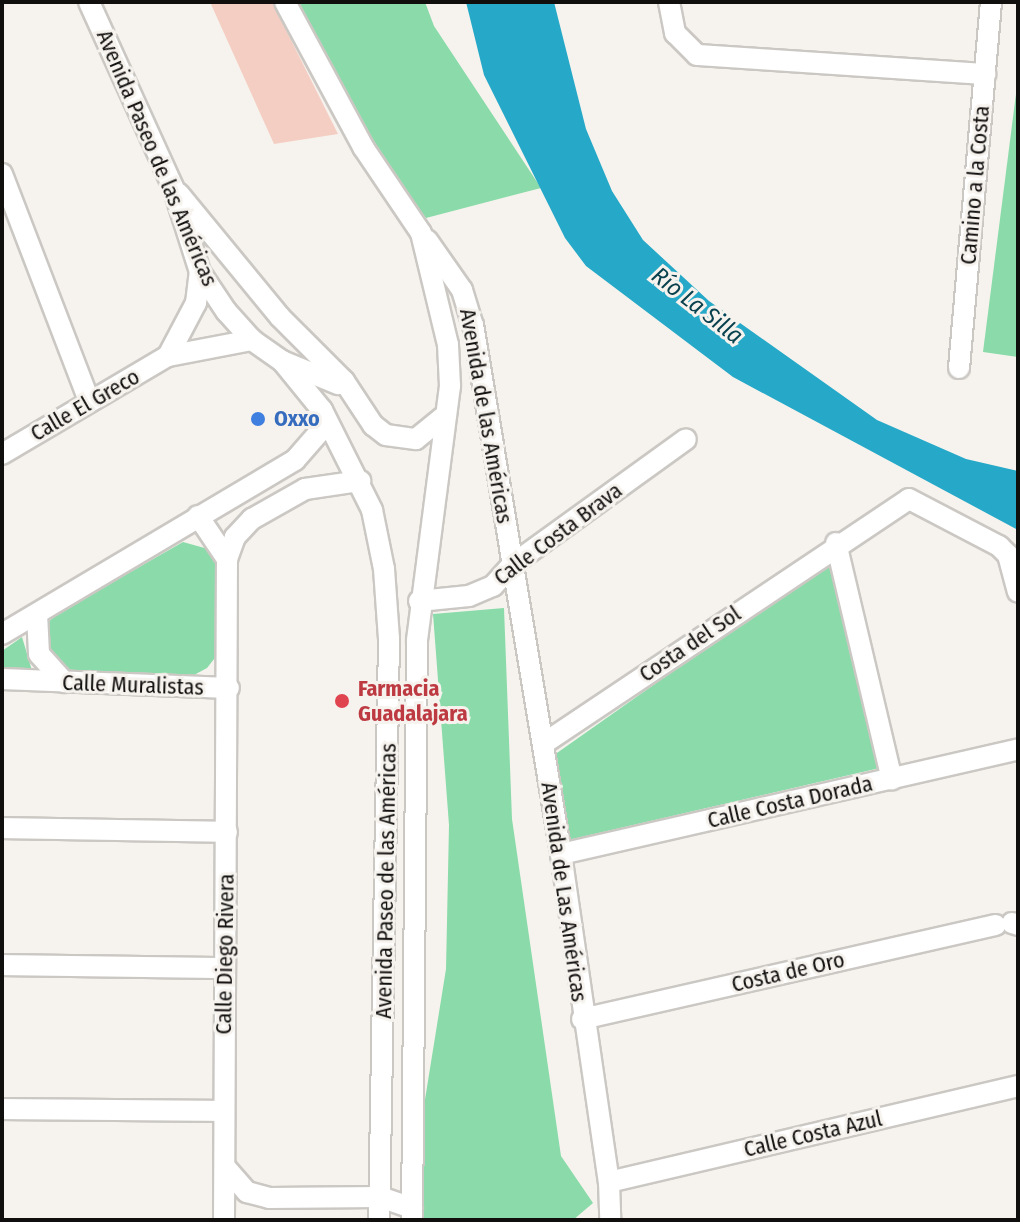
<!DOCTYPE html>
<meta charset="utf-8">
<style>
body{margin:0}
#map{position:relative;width:1020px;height:1222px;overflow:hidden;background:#f6f3ee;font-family:"Fira Sans Condensed",sans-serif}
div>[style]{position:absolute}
.green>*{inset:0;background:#8adba9}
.water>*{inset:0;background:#26a9c8}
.building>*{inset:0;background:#f4cec2}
.roads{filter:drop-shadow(2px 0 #cbc8c4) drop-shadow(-2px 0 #cbc8c4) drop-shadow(0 2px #cbc8c4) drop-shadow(0 -2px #cbc8c4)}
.minor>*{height:20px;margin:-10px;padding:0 10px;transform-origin:10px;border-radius:10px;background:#fff}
.dots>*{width:22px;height:22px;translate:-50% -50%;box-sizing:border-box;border:4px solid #f6f3ee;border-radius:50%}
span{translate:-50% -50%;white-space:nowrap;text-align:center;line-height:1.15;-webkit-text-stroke:6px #f6f3ee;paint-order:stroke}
.street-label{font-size:22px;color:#100f0e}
.shop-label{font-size:22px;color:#366cbe;font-weight:700}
.left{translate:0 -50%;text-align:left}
.health-label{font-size:22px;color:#be3a42;font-weight:700}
.water-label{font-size:24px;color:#09414e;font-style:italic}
.frame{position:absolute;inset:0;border:4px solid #100f0e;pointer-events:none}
</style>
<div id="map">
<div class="green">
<div style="clip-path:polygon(299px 2px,425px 2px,434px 26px,541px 188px,426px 218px,379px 158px,310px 34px)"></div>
<div style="clip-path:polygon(1017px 86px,1018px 86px,1018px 357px,983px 352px)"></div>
<div style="clip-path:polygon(183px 542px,208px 549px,221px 572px,218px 654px,207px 668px,194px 675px,66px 671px,49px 655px,47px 624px,55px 615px)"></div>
<div style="clip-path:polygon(828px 562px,884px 767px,564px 841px,547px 760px)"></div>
<div style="clip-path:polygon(504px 608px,512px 819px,561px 1156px,593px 1203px,573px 1220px,414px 1220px,413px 1174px,446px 969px,449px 825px,433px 614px)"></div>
<div style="clip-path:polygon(22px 637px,33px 674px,2px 674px,2px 651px)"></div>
</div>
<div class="water">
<div style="clip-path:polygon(466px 2px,554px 2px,586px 129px,612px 191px,643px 240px,709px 301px,877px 420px,966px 459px,1018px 471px,1018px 530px,733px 377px,586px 266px,565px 238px,484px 75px)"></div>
</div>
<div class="building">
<div style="clip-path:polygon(210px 2px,272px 2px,338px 134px,274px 144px)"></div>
</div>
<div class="roads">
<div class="minor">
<div style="left:89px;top:2px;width:203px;rotate:65.6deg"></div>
<div style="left:173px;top:187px;width:89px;rotate:72.4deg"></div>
<div style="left:200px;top:272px;width:47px;rotate:56.3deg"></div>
<div style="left:226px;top:311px;width:39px;rotate:48deg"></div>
<div style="left:252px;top:340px;width:37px;rotate:35deg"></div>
<div style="left:282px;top:361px;width:63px;rotate:50.8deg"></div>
<div style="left:322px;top:410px;width:112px;rotate:63.4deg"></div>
<div style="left:372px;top:510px;width:60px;rotate:78.5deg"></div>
<div style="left:384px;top:569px;width:69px;rotate:85.9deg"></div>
<div style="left:389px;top:638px;width:582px;rotate:90.98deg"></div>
<div style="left:285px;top:2px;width:165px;rotate:61.7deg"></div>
<div style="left:363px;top:147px;width:104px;rotate:56deg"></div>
<div style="left:421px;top:233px;width:115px;rotate:76.4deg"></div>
<div style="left:448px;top:345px;width:41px;rotate:87.2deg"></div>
<div style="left:450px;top:386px;width:256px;rotate:97.4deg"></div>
<div style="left:417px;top:640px;width:580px;rotate:90.49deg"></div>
<div style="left:669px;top:2px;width:32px;rotate:79deg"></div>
<div style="left:675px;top:33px;width:31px;rotate:45deg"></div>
<div style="left:697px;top:55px;width:289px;rotate:3.8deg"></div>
<div style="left:2px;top:174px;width:243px;rotate:69deg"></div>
<div style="left:179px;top:194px;width:159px;rotate:50.6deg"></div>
<div style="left:280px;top:317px;width:91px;rotate:45deg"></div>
<div style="left:344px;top:381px;width:53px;rotate:56.6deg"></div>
<div style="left:373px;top:425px;width:16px;rotate:38deg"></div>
<div style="left:386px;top:435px;width:30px;rotate:8deg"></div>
<div style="left:416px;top:439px;width:38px;rotate:-39deg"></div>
<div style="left:427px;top:240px;width:61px;rotate:55deg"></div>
<div style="left:462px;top:290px;width:37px;rotate:73deg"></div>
<div style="left:473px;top:325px;width:536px;rotate:80.56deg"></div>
<div style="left:561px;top:854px;width:331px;rotate:81.7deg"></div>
<div style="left:609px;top:1182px;width:38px;rotate:88deg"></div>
<div style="left:168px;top:356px;width:60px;rotate:-62.2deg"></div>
<div style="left:196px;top:303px;width:31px;rotate:-83deg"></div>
<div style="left:282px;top:361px;width:61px;rotate:22.3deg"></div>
<div style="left:959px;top:368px;width:367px;rotate:-85deg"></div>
<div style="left:2px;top:454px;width:193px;rotate:-30.6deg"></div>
<div style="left:168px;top:356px;width:86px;rotate:-10.8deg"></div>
<div style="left:198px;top:516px;width:52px;rotate:56deg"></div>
<div style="left:836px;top:543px;width:243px;rotate:76.7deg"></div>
<div style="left:419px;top:601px;width:50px;rotate:-5.7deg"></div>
<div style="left:469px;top:596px;width:26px;rotate:-23deg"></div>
<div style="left:493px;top:586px;width:30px;rotate:-48deg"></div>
<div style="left:513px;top:564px;width:213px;rotate:-35.8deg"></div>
<div style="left:37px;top:614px;width:40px;rotate:87.1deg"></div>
<div style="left:39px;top:654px;width:38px;rotate:48deg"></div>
<div style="left:2px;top:634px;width:341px;rotate:-30.7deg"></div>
<div style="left:295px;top:460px;width:37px;rotate:-49deg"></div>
<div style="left:319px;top:432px;width:22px;rotate:-82deg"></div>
<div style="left:2px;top:679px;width:227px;rotate:2.3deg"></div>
<div style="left:543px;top:744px;width:440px;rotate:-33.8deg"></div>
<div style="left:909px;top:499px;width:102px;rotate:27.6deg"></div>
<div style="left:999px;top:546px;width:13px;rotate:45deg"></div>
<div style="left:1008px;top:555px;width:38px;rotate:75deg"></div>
<div style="left:2px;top:828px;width:225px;rotate:1deg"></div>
<div style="left:561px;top:854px;width:469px;rotate:-12.9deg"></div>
<div style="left:1012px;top:923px;width:6px;rotate:18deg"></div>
<div style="left:2px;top:965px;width:223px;rotate:0.8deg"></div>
<div style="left:582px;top:1019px;width:424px;rotate:-12.8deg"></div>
<div style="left:2px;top:1109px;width:220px;rotate:0.5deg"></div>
<div style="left:226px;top:1168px;width:32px;rotate:49deg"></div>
<div style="left:247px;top:1192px;width:23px;rotate:15deg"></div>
<div style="left:269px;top:1198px;width:111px;rotate:-0.5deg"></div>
<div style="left:380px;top:1197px;width:34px;rotate:19deg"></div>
<div style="left:609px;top:1182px;width:420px;rotate:-13.2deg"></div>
<div style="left:224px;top:1220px;width:661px;rotate:-89.74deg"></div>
<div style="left:227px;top:559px;width:23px;rotate:-70deg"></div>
<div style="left:235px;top:537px;width:25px;rotate:-47deg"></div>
<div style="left:252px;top:519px;width:61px;rotate:-29.5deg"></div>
<div style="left:305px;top:489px;width:56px;rotate:-8.3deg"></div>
</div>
</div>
<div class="dots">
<div style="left:258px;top:419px;background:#3f7fe0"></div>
<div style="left:342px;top:701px;background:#e0444e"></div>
</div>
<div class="street-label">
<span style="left:157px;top:158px;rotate:67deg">Avenida Paseo de las Américas</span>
<span style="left:975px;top:185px;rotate:-85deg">Camino a la Costa</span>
<span style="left:85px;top:405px;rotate:-30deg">Calle El Greco</span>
<span style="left:486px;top:416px;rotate:80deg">Avenida de las Américas</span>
<span style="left:558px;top:534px;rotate:-37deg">Calle Costa Brava</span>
<span style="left:690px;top:644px;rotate:-34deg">Costa del Sol</span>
<span style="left:133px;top:685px;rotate:2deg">Calle Muralistas</span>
<span style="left:790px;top:802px;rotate:-13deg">Calle Costa Dorada</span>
<span style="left:386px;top:881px;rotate:-89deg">Avenida Paseo de las Américas</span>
<span style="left:564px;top:892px;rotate:82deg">Avenida de Las Américas</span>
<span style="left:225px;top:954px;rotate:-89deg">Calle Diego Rivera</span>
<span style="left:788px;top:972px;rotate:-13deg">Costa de Oro</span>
<span style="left:813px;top:1134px;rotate:-13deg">Calle Costa Azul</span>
</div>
<div class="shop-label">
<span class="left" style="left:274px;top:419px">Oxxo</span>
</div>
<div class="health-label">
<span class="left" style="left:358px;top:701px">Farmacia<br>Guadalajara</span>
</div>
<div class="water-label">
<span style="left:697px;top:306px;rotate:38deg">Río La Silla</span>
</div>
<div class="frame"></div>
</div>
